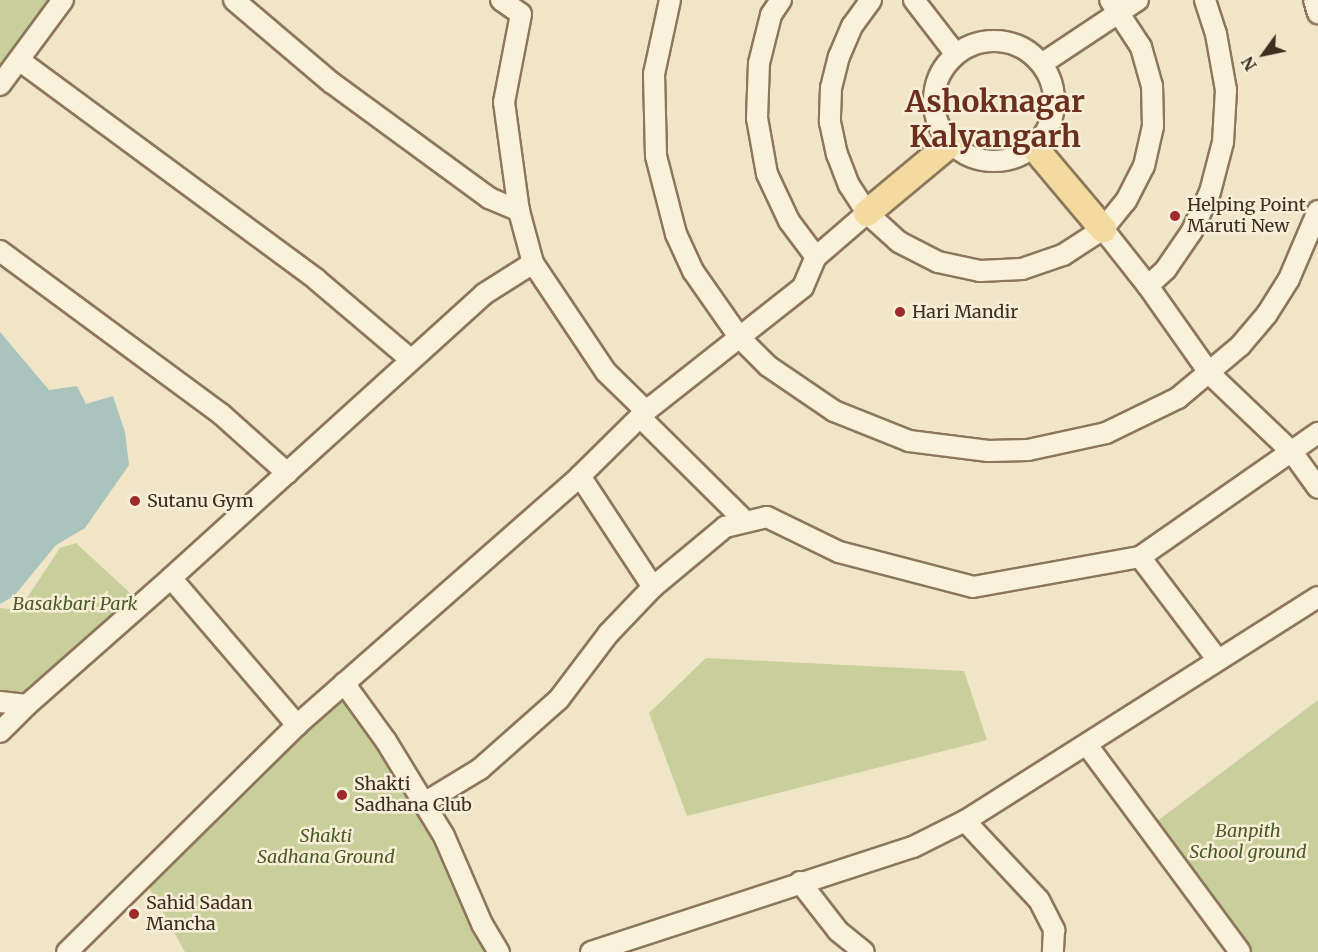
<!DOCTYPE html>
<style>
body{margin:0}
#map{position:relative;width:1318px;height:952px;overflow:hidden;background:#f0e5c7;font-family:Merriweather,serif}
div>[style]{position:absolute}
.green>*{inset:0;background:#c8cf9a}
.water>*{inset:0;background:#a9c4bc}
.roads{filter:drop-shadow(2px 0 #8d775c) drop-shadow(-2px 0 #8d775c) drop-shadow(0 2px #8d775c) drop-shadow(0 -2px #8d775c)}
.minor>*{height:20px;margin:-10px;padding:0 10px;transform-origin:10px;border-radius:10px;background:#faf1db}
.minor>.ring{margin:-10px;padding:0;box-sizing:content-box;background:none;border:20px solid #faf1db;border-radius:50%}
.major>*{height:26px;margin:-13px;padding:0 13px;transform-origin:13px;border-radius:13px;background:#f3db9f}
.dots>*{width:16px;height:16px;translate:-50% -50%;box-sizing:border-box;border:3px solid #f7eed7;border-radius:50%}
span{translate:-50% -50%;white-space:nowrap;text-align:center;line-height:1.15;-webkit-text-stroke:5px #f7eed7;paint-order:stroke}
.poi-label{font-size:18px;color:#3d2e20}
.left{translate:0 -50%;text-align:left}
.park-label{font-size:18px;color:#4c5a26;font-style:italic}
.town-label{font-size:30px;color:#6b2f1d;font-weight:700}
.north{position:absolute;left:1234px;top:24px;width:60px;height:60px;-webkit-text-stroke:4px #f7eed7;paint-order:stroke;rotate:237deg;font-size:16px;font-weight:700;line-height:24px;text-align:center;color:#3d2e20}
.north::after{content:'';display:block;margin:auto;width:21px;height:27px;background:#3d2e20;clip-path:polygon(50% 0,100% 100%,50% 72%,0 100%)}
</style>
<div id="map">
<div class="green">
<div style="clip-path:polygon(0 0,55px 0,0 76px)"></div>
<div style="clip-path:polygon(76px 543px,142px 604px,27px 705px,0 702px,0 608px,19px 610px,60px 548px)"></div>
<div style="clip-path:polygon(706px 658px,964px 671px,987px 740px,687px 816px,649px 713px)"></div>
<div style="clip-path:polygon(344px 683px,501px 952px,185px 952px,143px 877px)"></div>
<div style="clip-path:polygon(1318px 700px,1318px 952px,1242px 952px,1148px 828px)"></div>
</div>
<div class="water">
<div style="clip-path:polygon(0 332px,49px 390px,77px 386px,86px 404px,113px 396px,125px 432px,129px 465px,85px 528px,56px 545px,14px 596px,0 604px)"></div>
</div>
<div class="roads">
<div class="minor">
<div style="left:234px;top:0;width:128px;rotate:40.3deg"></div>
<div style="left:332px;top:83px;width:195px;rotate:36.2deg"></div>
<div style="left:489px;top:198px;width:33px;rotate:23deg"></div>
<div style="left:519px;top:211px;width:54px;rotate:74.9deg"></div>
<div style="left:501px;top:0;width:24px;rotate:35deg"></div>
<div style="left:521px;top:14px;width:90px;rotate:100.9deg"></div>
<div style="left:504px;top:102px;width:110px;rotate:82.2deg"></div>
<div style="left:670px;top:0;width:76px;rotate:102.2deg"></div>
<div style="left:654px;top:74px;width:82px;rotate:88.6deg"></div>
<div style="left:656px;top:156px;width:81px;rotate:75.6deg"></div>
<div style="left:676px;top:234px;width:41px;rotate:65.3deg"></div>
<div style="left:693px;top:271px;width:82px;rotate:55deg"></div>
<div style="left:740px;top:338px;width:40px;rotate:45deg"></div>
<div style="left:768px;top:366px;width:80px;rotate:34.3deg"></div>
<div style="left:834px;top:411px;width:81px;rotate:21.8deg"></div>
<div style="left:909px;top:441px;width:80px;rotate:7.2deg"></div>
<div style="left:988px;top:451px;width:40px;rotate:-1.4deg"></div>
<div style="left:1028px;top:450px;width:80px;rotate:-12.3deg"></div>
<div style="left:1106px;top:433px;width:80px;rotate:-25.9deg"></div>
<div style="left:1178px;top:398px;width:81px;rotate:-40deg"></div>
<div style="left:1240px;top:346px;width:42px;rotate:-49.8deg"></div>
<div style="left:1267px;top:314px;width:41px;rotate:-57.8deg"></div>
<div style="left:1289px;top:279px;width:74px;rotate:-66.9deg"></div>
<div style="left:781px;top:0;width:18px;rotate:124deg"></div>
<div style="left:771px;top:15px;width:49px;rotate:104deg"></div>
<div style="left:759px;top:63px;width:55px;rotate:92.1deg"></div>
<div style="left:757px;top:118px;width:57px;rotate:79.9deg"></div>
<div style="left:767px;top:174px;width:52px;rotate:64.9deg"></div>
<div style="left:789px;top:221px;width:45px;rotate:53.1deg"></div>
<div style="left:871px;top:0;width:32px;rotate:126deg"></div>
<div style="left:852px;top:26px;width:33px;rotate:113deg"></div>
<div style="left:839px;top:56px;width:33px;rotate:104deg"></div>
<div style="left:831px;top:88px;width:34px;rotate:92deg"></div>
<div style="left:830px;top:122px;width:33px;rotate:78deg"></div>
<div style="left:837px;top:154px;width:33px;rotate:69deg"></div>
<div style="left:849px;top:185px;width:33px;rotate:57deg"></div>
<div style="left:867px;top:213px;width:43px;rotate:42.2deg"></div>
<div style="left:899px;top:242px;width:44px;rotate:27.1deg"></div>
<div style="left:938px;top:262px;width:43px;rotate:12.1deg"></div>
<div style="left:980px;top:271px;width:42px;rotate:-2.7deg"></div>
<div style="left:1022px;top:269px;width:43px;rotate:-18.9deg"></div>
<div style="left:1063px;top:255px;width:48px;rotate:-33deg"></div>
<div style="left:1103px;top:229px;width:36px;rotate:-51deg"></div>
<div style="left:1126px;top:201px;width:39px;rotate:-63deg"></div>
<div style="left:1144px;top:166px;width:41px;rotate:-77.3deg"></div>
<div style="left:1153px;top:126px;width:40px;rotate:-91.4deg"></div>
<div style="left:1152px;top:86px;width:41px;rotate:-105.8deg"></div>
<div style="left:1141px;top:47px;width:56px;rotate:-123.4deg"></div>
<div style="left:914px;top:0;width:67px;rotate:52.3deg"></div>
<div style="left:1314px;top:0;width:14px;rotate:73deg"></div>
<div class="ring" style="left:934px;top:41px;width:100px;height:100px"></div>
<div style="left:19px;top:60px;width:370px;rotate:36.4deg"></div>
<div style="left:317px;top:280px;width:122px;rotate:40.3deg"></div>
<div style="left:1043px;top:63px;width:114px;rotate:-33.6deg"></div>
<div style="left:0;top:85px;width:106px;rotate:-53.5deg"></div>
<div style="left:1103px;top:229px;width:73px;rotate:51.7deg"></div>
<div style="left:1148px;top:286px;width:108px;rotate:54.8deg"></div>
<div style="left:1210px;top:374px;width:113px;rotate:43.6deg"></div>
<div style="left:1292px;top:452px;width:44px;rotate:54.2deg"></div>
<div style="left:0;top:251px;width:275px;rotate:36.4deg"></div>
<div style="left:221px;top:414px;width:89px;rotate:41.8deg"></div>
<div style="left:1148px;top:286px;width:25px;rotate:-43deg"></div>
<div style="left:1166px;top:269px;width:46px;rotate:-55.6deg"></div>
<div style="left:1192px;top:231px;width:43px;rotate:-65.2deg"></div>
<div style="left:1210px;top:192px;width:52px;rotate:-75.4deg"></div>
<div style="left:1223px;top:142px;width:52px;rotate:-86.7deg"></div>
<div style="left:1226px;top:90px;width:57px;rotate:-100.1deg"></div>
<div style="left:1216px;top:34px;width:36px;rotate:-108deg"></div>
<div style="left:640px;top:417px;width:149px;rotate:44.7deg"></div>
<div style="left:580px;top:476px;width:133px;rotate:56.7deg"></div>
<div style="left:653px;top:587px;width:94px;rotate:-39.8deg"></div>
<div style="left:725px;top:527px;width:43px;rotate:-13.4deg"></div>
<div style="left:767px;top:517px;width:80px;rotate:25.9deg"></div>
<div style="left:839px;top:552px;width:138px;rotate:14.6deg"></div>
<div style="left:973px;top:587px;width:170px;rotate:-10.2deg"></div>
<div style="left:1140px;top:557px;width:217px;rotate:-34.9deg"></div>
<div style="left:1140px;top:557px;width:129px;rotate:52.9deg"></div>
<div style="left:171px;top:578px;width:423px;rotate:-42.2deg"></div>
<div style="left:484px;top:294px;width:58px;rotate:-32.3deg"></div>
<div style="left:533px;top:263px;width:131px;rotate:56.2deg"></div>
<div style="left:606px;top:372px;width:56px;rotate:44.3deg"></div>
<div style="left:344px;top:683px;width:72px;rotate:54.1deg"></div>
<div style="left:386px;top:741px;width:111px;rotate:58.6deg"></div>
<div style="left:444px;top:836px;width:96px;rotate:66.6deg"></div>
<div style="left:482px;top:924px;width:33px;rotate:59deg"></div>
<div style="left:0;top:702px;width:27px;rotate:6deg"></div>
<div style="left:27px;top:705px;width:192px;rotate:-41.4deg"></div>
<div style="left:171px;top:578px;width:194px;rotate:49.4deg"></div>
<div style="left:0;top:732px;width:38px;rotate:-45deg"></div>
<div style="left:1087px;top:745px;width:257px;rotate:53.5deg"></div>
<div style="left:424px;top:803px;width:66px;rotate:-31.3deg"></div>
<div style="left:480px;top:769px;width:106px;rotate:-41.5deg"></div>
<div style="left:559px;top:699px;width:83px;rotate:-52.9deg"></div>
<div style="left:609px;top:633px;width:64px;rotate:-46.3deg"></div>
<div style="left:965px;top:821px;width:108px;rotate:46.9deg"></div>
<div style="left:1039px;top:900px;width:34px;rotate:63deg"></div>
<div style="left:1054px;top:930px;width:22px;rotate:93deg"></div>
<div style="left:800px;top:882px;width:62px;rotate:52.2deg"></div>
<div style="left:838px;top:931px;width:33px;rotate:39deg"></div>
<div style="left:67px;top:952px;width:323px;rotate:-44.6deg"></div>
<div style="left:297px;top:725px;width:377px;rotate:-41.3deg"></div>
<div style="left:580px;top:476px;width:93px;rotate:-44.6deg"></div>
<div style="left:646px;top:411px;width:200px;rotate:-38.3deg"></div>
<div style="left:803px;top:287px;width:33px;rotate:-67deg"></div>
<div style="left:816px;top:257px;width:67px;rotate:-40.8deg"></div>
<div style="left:591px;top:952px;width:339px;rotate:-18.1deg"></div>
<div style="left:913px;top:847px;width:58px;rotate:-26.6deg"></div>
<div style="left:965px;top:821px;width:418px;rotate:-32.4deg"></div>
</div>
<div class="major">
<div style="left:1033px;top:146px;width:109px;rotate:49.9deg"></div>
<div style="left:867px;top:213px;width:109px;rotate:-39.8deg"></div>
</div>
</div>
<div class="dots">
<div style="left:1175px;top:216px;background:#9e2a29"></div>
<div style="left:900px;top:312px;background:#9e2a29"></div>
<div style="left:135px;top:501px;background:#9e2a29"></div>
<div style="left:342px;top:795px;background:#9e2a29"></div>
<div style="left:134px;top:914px;background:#9e2a29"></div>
</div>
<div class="poi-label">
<span class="left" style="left:1187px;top:216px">Helping Point<br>Maruti New</span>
<span class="left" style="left:912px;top:312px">Hari Mandir</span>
<span class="left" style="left:147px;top:501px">Sutanu Gym</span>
<span class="left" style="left:354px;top:795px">Shakti<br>Sadhana Club</span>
<span class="left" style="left:146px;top:914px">Sahid Sadan<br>Mancha</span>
</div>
<div class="park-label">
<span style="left:75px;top:604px">Basakbari Park</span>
<span style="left:1248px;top:842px">Banpith<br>School ground</span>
<span style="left:326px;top:847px">Shakti<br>Sadhana Ground</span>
</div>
<div class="town-label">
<span style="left:995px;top:118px">Ashoknagar<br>Kalyangarh</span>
</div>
<div class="north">N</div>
</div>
